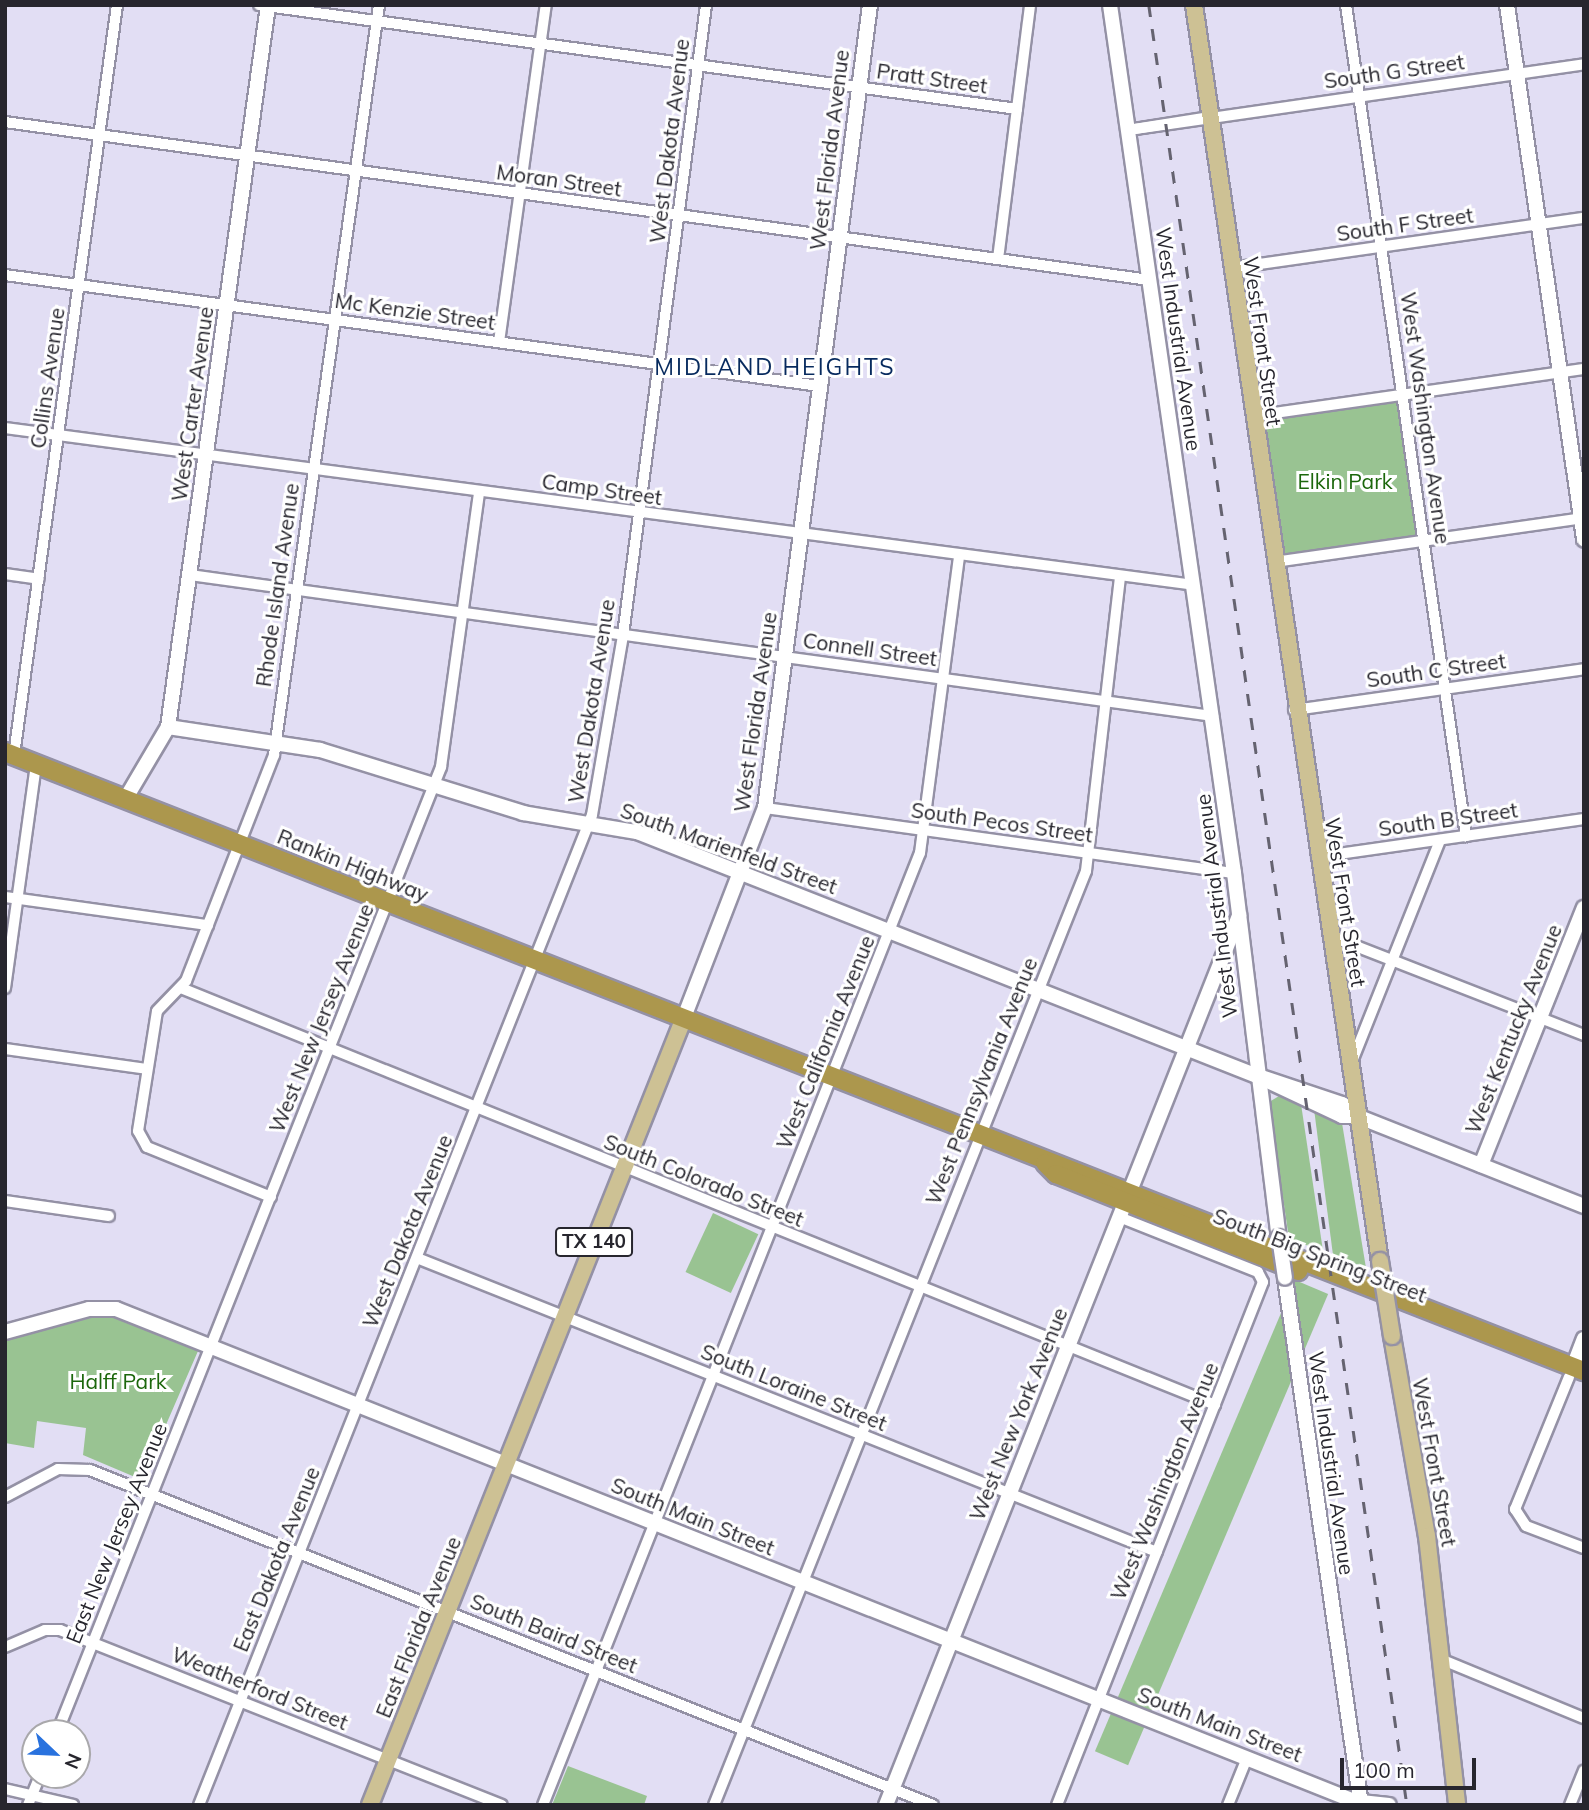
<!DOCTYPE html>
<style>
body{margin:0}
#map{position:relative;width:1589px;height:1810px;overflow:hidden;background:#e2def4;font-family:Mulish,sans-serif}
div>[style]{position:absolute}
.green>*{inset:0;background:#99c392;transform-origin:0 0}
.roads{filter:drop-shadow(2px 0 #9491a5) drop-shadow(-2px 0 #9491a5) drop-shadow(0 2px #9491a5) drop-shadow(0 -2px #9491a5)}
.street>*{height:10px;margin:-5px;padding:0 5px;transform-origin:5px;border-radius:5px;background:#fff}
.secondary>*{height:14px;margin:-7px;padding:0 7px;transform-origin:7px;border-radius:7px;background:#fff}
.primary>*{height:16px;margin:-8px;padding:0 8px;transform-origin:8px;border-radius:8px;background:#cdc194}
.highway>*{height:18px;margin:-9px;padding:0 9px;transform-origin:9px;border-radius:9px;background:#ac974d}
.rail>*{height:2.5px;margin-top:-1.25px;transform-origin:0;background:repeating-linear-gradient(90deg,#656370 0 12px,transparent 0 24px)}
.bridges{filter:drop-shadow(2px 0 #9491a5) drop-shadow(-2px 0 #9491a5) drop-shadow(0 2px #9491a5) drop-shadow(0 -2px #9491a5)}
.secondary-bridge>*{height:14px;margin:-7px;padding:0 7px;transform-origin:7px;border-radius:7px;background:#fff}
.primary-bridge>*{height:16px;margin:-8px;padding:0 8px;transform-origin:8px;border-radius:8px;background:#cdc194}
span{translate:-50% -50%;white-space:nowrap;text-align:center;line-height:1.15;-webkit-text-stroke:6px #fff;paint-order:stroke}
.shield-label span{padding:2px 5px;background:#fff;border:2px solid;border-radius:5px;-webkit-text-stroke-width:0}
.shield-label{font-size:19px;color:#27262e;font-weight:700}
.street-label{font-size:21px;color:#27262e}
.park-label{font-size:21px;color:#1c670c}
.neighbourhood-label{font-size:23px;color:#072a5e;letter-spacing:2px}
.frame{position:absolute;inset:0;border:7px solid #27262e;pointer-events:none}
.north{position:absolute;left:21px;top:1719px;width:70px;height:70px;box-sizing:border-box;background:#fff;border:2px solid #a9a8ab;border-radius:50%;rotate:113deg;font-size:19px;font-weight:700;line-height:28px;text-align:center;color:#27262e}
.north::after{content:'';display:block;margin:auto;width:24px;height:32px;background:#2972de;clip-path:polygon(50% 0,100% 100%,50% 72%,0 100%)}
.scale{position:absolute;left:1340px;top:1758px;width:136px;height:32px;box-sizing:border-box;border:4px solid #27262e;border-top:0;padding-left:9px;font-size:21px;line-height:24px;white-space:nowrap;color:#27262e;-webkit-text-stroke:5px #fff;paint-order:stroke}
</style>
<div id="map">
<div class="green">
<div style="left:1403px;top:395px;width:148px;height:141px;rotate:82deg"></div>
<div style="clip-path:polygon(1279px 1096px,1301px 1104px,1323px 1251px,1289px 1239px,1269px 1102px)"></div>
<div style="clip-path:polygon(1314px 1109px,1342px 1123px,1366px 1268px,1333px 1255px)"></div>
<div style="left:713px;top:1213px;width:50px;height:65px;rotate:25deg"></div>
<div style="left:1295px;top:1280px;width:36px;height:512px;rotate:23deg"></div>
<div style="clip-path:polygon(107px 1314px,198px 1351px,142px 1480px,83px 1455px,86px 1428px,37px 1421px,34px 1448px,5px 1443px,5px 1339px)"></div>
<div style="clip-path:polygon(568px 1766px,647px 1796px,644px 1805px,552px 1805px)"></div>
</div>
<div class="roads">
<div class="street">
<div style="left:259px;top:5px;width:765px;rotate:7.81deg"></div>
<div style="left:1346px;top:5px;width:840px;rotate:81.78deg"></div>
<div style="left:5px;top:122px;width:1156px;rotate:7.86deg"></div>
<div style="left:1128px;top:130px;width:461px;rotate:-8.2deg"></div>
<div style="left:1128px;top:130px;width:83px;rotate:-9deg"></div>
<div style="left:998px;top:259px;width:256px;rotate:-82.8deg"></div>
<div style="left:1231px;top:268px;width:357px;rotate:-8.1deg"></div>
<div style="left:5px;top:275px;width:823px;rotate:7.76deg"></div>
<div style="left:499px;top:342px;width:340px;rotate:-82.1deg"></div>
<div style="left:1253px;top:416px;width:334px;rotate:-8.1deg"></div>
<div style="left:5px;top:428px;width:1199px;rotate:7.52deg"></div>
<div style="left:1274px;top:562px;width:313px;rotate:-8.1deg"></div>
<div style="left:5px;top:574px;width:34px;rotate:8deg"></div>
<div style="left:190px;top:575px;width:1033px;rotate:7.85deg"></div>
<div style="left:1294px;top:710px;width:293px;rotate:-8deg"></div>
<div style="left:14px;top:755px;width:757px;rotate:-82.18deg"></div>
<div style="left:765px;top:808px;width:473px;rotate:7.9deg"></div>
<div style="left:1317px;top:857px;width:270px;rotate:-8.1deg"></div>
<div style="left:5px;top:897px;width:205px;rotate:7.9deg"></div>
<div style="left:1330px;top:936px;width:273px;rotate:21.3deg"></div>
<div style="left:5px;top:988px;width:226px;rotate:-82.1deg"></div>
<div style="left:181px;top:988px;width:1115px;rotate:21.96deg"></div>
<div style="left:5px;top:1049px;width:143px;rotate:8deg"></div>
<div style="left:1353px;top:1059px;width:236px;rotate:-68.3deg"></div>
<div style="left:271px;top:1197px;width:134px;rotate:-158deg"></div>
<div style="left:147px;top:1147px;width:18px;rotate:-119deg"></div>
<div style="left:138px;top:1131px;width:121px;rotate:-81deg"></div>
<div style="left:157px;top:1011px;width:42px;rotate:-46deg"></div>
<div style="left:186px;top:981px;width:243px;rotate:-68.7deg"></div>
<div style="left:274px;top:755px;width:757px;rotate:-82.03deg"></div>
<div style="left:5px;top:1201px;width:105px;rotate:8.2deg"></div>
<div style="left:417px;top:1258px;width:796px;rotate:21.67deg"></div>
<div style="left:1569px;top:1377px;width:143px;rotate:112.2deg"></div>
<div style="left:1515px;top:1509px;width:20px;rotate:57deg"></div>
<div style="left:1526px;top:1526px;width:62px;rotate:20.8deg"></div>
<div style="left:5px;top:1497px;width:60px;rotate:-27.8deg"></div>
<div style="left:58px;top:1469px;width:32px;rotate:2deg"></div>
<div style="left:90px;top:1470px;width:907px;rotate:21.67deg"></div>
<div style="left:5px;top:1647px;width:43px;rotate:-23deg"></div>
<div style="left:45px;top:1630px;width:15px"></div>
<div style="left:60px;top:1630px;width:475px;rotate:21.6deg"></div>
<div style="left:1443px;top:1660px;width:152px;rotate:22.4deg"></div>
<div style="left:57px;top:1733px;width:1040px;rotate:-68.32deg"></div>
<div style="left:441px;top:767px;width:278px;rotate:-82.1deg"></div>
<div style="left:5px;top:1789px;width:70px;rotate:13.2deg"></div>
<div style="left:28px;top:1805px;width:32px;rotate:-68deg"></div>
<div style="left:199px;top:1805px;width:1065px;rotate:-68.35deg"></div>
<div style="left:592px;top:815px;width:183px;rotate:-80.2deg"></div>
<div style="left:623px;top:635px;width:635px;rotate:-82.49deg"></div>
<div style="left:543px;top:1805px;width:1024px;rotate:-68.4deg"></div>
<div style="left:920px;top:853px;width:301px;rotate:-82.5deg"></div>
<div style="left:714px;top:1805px;width:1005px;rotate:-68.28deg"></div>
<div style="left:1086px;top:871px;width:297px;rotate:-83.4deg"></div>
<div style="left:1057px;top:1805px;width:562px;rotate:-68.5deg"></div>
<div style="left:1263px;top:1282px;width:11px;rotate:-117deg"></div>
<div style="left:1258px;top:1272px;width:149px;rotate:-158.4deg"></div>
<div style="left:1228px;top:1805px;width:51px;rotate:-68deg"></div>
<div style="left:1570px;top:1805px;width:37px;rotate:-68deg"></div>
</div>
<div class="secondary">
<div style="left:1110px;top:5px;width:877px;rotate:81.87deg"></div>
<div style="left:1234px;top:873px;width:367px;rotate:83deg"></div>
<div style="left:1507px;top:5px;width:540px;rotate:81.79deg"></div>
<div style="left:168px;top:727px;width:154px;rotate:8.6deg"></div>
<div style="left:320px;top:750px;width:213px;rotate:17.2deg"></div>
<div style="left:523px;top:813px;width:116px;rotate:9.5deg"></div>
<div style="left:637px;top:832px;width:666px;rotate:21.48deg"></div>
<div style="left:1257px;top:1076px;width:94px;rotate:25.2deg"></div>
<div style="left:1342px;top:1116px;width:15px"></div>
<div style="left:126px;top:798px;width:82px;rotate:-59.4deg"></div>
<div style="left:168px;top:727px;width:729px;rotate:-82.11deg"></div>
<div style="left:683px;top:1020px;width:227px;rotate:-68.9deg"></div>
<div style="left:765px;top:808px;width:810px;rotate:-82.55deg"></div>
<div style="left:1258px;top:1076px;width:89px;rotate:18.4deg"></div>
<div style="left:1342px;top:1104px;width:19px;rotate:39deg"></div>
<div style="left:1357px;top:1116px;width:244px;rotate:21.6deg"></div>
<div style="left:1481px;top:1165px;width:277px;rotate:-68.2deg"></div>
<div style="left:1130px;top:1191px;width:297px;rotate:-68.4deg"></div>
<div style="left:1285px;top:1278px;width:532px;rotate:81.79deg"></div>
<div style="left:5px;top:1332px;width:87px;rotate:-15.3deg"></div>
<div style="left:89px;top:1309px;width:27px"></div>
<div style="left:116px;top:1309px;width:1343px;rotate:21.67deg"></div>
<div style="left:1573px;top:1367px;width:30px;rotate:-69deg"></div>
<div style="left:1361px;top:1802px;width:28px;rotate:6deg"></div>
<div style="left:886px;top:1805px;width:648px;rotate:-68.35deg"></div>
</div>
<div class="primary">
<div style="left:1194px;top:5px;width:1270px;rotate:81.58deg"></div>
<div style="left:1392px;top:1336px;width:203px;rotate:80.1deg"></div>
<div style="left:1427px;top:1536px;width:271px;rotate:83.6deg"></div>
<div style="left:370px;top:1805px;width:845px;rotate:-68.26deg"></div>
</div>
<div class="highway">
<div style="left:5px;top:752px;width:1696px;rotate:21.41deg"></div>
<div style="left:1045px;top:1163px;width:16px;rotate:45deg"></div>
<div style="left:1056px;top:1174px;width:261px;rotate:21.8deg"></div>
</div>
</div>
<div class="rail">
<div style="left:1149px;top:5px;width:1818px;rotate:81.84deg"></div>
</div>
<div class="bridges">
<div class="secondary-bridge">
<div style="left:1279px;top:1237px;width:41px;rotate:81.7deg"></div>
</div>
<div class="primary-bridge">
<div style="left:1380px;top:1261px;width:76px;rotate:80.9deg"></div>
</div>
</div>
<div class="shield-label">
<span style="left:594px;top:1242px">TX 140</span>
</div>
<div class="street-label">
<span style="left:1394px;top:71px;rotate:-8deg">South G Street</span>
<span style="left:932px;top:78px;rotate:8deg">Pratt Street</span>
<span style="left:669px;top:141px;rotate:-83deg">West Dakota Avenue</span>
<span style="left:829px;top:150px;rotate:-83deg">West Florida Avenue</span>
<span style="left:559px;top:180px;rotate:8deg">Moran Street</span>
<span style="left:1405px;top:224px;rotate:-8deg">South F Street</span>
<span style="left:415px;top:311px;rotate:8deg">Mc Kenzie Street</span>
<span style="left:1179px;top:339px;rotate:82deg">West Industrial Avenue</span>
<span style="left:1263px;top:341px;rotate:82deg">West Front Street</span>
<span style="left:47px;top:378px;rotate:-82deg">Collins Avenue</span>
<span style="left:192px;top:404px;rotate:-82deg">West Carter Avenue</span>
<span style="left:1426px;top:418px;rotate:82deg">West Washington Avenue</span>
<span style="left:602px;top:489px;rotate:8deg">Camp Street</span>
<span style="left:277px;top:585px;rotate:-82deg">Rhode Island Avenue</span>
<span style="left:870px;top:649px;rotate:8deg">Connell Street</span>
<span style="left:1436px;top:670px;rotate:-8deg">South C Street</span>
<span style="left:591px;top:701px;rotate:-81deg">West Dakota Avenue</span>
<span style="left:755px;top:712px;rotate:-82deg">West Florida Avenue</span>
<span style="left:1448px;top:819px;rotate:-8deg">South B Street</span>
<span style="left:1002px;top:822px;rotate:8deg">South Pecos Street</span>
<span style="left:729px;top:848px;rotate:20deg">South Marienfeld Street</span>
<span style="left:353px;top:865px;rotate:22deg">Rankin Highway</span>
<span style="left:1346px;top:902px;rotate:81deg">West Front Street</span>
<span style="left:1216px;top:906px;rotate:-97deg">West Industrial Avenue</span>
<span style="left:321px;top:1018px;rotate:-68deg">West New Jersey Avenue</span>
<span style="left:1513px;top:1029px;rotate:-68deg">West Kentucky Avenue</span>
<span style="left:825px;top:1042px;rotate:-68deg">West California Avenue</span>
<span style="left:981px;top:1081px;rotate:-68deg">West Pennsylvania Avenue</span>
<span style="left:704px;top:1180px;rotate:22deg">South Colorado Street</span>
<span style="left:407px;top:1231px;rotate:-68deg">West Dakota Avenue</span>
<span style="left:1320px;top:1255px;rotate:21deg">South Big Spring Street</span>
<span style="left:794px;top:1387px;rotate:22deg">South Loraine Street</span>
<span style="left:1018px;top:1414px;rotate:-68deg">West New York Avenue</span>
<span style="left:1435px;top:1462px;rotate:80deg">West Front Street</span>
<span style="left:1332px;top:1463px;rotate:82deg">West Industrial Avenue</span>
<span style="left:1164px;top:1481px;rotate:-68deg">West Washington Avenue</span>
<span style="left:693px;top:1516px;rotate:22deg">South Main Street</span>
<span style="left:116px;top:1533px;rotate:-68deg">East New Jersey Avenue</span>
<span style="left:276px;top:1559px;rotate:-68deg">East Dakota Avenue</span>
<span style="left:418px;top:1627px;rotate:-68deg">East Florida Avenue</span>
<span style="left:554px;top:1633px;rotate:22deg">South Baird Street</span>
<span style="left:260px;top:1688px;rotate:22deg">Weatherford Street</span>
<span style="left:1220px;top:1724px;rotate:21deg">South Main Street</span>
</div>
<div class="park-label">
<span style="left:1345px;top:481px">Elkin Park</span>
<span style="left:118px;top:1381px">Halff Park</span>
</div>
<div class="neighbourhood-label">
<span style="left:775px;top:367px">MIDLAND HEIGHTS</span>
</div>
<div class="frame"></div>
<div class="north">N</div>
<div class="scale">100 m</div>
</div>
